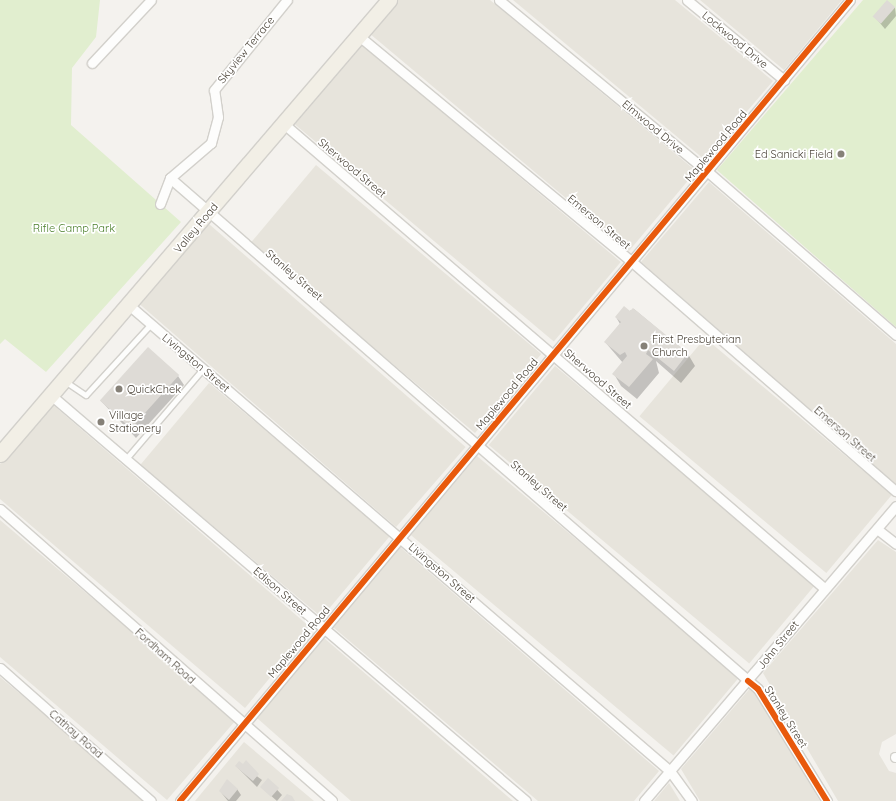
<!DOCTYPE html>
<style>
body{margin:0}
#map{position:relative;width:896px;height:801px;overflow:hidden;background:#f4f2ee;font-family:Quicksand,sans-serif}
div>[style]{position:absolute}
.residential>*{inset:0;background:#e7e4dc;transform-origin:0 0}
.green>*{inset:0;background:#e1eecf}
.shadow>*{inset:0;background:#0003}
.building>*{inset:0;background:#dedbd6;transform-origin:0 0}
.roads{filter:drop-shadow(1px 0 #d2d0cb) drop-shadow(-1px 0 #d2d0cb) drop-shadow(0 1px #d2d0cb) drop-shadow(0 -1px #d2d0cb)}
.service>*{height:4.5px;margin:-2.25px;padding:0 2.25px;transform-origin:2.25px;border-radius:2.25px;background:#fdfdfc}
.minor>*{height:9px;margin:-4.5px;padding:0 4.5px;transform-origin:4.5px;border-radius:4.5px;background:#fdfdfc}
.primary>*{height:15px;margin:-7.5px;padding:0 7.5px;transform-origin:7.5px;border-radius:7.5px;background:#f2efe6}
.cycleway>*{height:6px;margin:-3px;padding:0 3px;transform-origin:3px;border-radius:3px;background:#e8590c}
.dots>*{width:11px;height:11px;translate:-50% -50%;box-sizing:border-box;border:2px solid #fff;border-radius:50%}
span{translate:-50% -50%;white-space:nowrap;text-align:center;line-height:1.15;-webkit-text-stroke:3.5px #fff;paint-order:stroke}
.street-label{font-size:11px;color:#4b4439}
.poi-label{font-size:11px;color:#4b4439}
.right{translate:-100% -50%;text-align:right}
.left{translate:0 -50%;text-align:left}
.park-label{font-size:11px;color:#4a7f2a}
</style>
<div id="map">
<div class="residential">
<div style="clip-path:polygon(396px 0,490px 0,696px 171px,629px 251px,369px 33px)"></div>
<div style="clip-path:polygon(513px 0,675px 0,773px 81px,705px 160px)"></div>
<div style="clip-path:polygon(700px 0,842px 0,784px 70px)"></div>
<div style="left:361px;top:44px;width:339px;height:104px;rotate:40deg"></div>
<div style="left:316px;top:165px;width:294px;height:103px;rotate:40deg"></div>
<div style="clip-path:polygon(709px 182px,896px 344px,896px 485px,641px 262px)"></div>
<div style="left:209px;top:224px;width:340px;height:106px;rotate:41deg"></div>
<div style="left:705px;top:338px;width:244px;height:102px;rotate:40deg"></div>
<div style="left:555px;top:366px;width:340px;height:103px;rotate:40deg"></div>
<div style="left:209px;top:383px;width:237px;height:107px;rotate:40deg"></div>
<div style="clip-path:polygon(52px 404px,311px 628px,245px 708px,0 499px,0 464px)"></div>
<div style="left:477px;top:456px;width:343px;height:103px;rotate:40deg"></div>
<div style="clip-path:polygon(0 520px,236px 720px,167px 800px,0 657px)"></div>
<div style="clip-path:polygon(878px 540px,896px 552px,896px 734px,882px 742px,879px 754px,889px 771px,896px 773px,896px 801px,838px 801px,763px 673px)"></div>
<div style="clip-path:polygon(400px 547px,659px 771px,634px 801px,538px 801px,333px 627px)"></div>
<div style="clip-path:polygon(324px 638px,513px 801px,351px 801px,257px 718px)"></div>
<div style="clip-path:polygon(0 677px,148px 801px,0 801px)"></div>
<div style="clip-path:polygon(752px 686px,820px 801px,700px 801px,681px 769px)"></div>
<div style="clip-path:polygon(244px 742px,314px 801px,195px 801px)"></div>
<div style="clip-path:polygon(669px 783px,680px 801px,654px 801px)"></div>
</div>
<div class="green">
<div style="clip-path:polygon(0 0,100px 0,96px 37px,72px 68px,71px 125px,181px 222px,46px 372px,5px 339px,0 344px)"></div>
<div style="clip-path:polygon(863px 0,896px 0,896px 327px,717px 170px)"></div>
</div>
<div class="shadow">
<div style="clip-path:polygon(887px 1px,895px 8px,896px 16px,885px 29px,874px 16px)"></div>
<div style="clip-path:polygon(634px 309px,688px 354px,695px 366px,681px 383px,656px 361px,659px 373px,637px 399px,621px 386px,614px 374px,623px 363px,605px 342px,620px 324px,616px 317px)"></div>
<div style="clip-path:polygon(178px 376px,184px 385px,136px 438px,101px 401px)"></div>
<div style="clip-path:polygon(236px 766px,243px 766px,262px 780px,257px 787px)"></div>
<div style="clip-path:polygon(268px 780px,282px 795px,277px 801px,261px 787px)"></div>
<div style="clip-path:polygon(237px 789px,241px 795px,236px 801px,228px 801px,220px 791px)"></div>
</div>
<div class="building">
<div style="left:887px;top:0;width:11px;height:22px;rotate:41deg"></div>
<div style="clip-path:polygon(624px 306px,630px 311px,633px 308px,688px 353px,674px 371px,648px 350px,646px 354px,653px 359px,629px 387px,612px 374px,627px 356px,625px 352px,620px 355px,604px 342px,621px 322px,615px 317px)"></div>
<div style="left:148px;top:347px;width:42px;height:72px;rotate:42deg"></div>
<div style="clip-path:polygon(246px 760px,259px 774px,253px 781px,235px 766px,239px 761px,243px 764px)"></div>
<div style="left:268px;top:778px;width:15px;height:12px;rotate:42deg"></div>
<div style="clip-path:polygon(227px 779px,238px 789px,229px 800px,219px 791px)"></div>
<div style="clip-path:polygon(287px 794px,292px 796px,295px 801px,281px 801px)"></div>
</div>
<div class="roads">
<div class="service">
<div style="left:65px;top:381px;width:25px;rotate:34deg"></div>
<div style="left:86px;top:395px;width:96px;rotate:-47.5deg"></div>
<div style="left:126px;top:459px;width:118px;rotate:-49.5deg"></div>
</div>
<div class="minor">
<div style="left:499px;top:0;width:271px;rotate:39.5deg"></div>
<div style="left:708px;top:172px;width:249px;rotate:40.9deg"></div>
<div style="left:687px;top:0;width:126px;rotate:39.5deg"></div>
<div style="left:359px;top:36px;width:353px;rotate:39.6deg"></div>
<div style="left:631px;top:261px;width:351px;rotate:41deg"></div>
<div style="left:92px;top:63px;width:86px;rotate:-46.9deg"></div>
<div style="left:284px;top:124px;width:712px;rotate:40.67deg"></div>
<div style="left:170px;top:178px;width:54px;rotate:-40.5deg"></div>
<div style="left:211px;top:143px;width:27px;rotate:-75deg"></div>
<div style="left:218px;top:117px;width:27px;rotate:-98deg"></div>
<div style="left:214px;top:90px;width:116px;rotate:-51deg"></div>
<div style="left:160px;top:204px;width:28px;rotate:-69deg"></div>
<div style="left:170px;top:178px;width:779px;rotate:40.99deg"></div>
<div style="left:758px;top:689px;width:132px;rotate:58.4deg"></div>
<div style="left:130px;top:306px;width:713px;rotate:40.73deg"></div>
<div style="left:670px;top:771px;width:37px;rotate:54deg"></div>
<div style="left:52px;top:396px;width:623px;rotate:40.51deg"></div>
<div style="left:0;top:509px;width:442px;rotate:41.3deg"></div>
<div style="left:877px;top:529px;width:24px;rotate:38deg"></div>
<div style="left:0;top:668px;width:201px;rotate:41.4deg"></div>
<div style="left:895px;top:757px;width:1px"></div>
<div style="left:180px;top:801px;width:1044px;rotate:-50.09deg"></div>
<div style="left:644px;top:801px;width:388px;rotate:-49.5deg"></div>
</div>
<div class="primary">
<div style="left:0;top:454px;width:598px;rotate:-49.41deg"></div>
</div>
</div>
<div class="cycleway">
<div style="left:748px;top:681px;width:13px;rotate:39deg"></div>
<div style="left:758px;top:689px;width:132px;rotate:58.4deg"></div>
<div style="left:180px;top:801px;width:1044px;rotate:-50.09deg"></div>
</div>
<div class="dots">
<div style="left:841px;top:154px;background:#868178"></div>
<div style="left:644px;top:346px;background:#868178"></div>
<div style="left:119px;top:389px;background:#868178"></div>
<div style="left:101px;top:422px;background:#868178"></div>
</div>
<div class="street-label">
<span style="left:735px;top:40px;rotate:40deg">Lockwood Drive</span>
<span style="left:246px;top:50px;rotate:-51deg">Skyview Terrace</span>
<span style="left:653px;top:127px;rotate:40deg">Elmwood Drive</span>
<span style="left:716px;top:146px;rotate:-50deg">Maplewood Road</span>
<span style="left:352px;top:168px;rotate:40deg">Sherwood Street</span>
<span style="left:599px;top:222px;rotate:40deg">Emerson Street</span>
<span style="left:196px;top:228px;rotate:-50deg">Valley Road</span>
<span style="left:294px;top:275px;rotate:41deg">Stanley Street</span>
<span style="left:196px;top:363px;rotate:40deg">Livingston Street</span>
<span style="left:598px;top:379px;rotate:41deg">Sherwood Street</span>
<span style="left:507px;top:394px;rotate:-50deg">Maplewood Road</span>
<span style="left:845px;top:434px;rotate:41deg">Emerson Street</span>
<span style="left:539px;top:486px;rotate:41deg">Stanley Street</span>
<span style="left:442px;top:573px;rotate:41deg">Livingston Street</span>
<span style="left:280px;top:591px;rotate:41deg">Edison Street</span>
<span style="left:299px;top:642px;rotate:-50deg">Maplewood Road</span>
<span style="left:778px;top:645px;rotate:-51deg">John Street</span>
<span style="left:165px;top:656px;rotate:42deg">Fordham Road</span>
<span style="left:786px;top:717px;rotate:58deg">Stanley Street</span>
<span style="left:76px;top:734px;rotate:41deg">Cathay Road</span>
</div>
<div class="poi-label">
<span class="right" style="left:833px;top:154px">Ed Sanicki Field</span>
<span class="left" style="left:652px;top:346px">First Presbyterian<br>Church</span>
<span class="left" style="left:127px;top:389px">QuickChek</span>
<span class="left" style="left:109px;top:422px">Village<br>Stationery</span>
</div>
<div class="park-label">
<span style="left:74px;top:228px">Rifle Camp Park</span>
</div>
</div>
